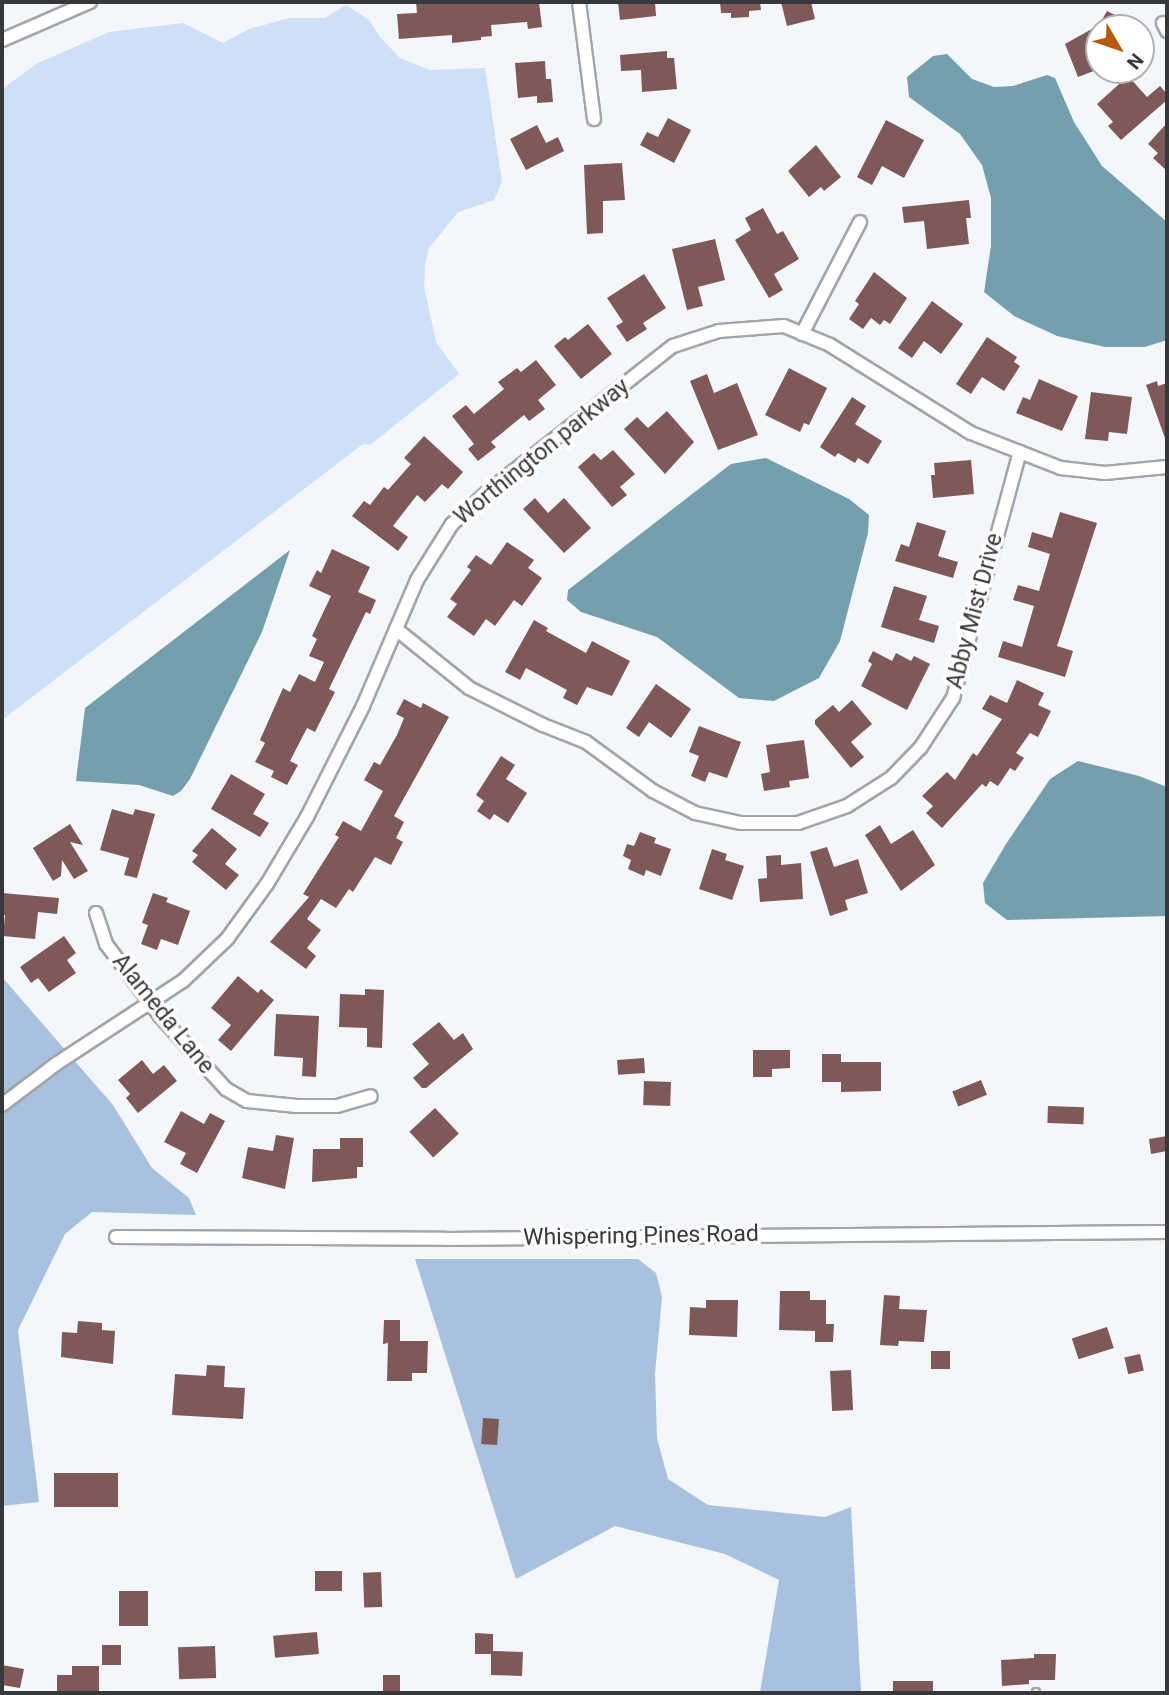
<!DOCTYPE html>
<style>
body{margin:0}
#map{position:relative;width:1169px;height:1695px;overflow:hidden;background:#f3f6fa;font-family:Roboto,sans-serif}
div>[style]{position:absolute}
.green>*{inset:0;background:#cde0f7}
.forest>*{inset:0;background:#a8c1df}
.water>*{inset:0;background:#749fad}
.building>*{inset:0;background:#7f5957;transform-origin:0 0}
.roads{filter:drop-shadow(2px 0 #a2a5a9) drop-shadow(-2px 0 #a2a5a9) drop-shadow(0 2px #a2a5a9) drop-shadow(0 -2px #a2a5a9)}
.service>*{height:6px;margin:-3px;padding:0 3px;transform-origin:3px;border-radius:3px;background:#fff}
.minor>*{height:12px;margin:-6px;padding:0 6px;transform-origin:6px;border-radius:6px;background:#fff}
span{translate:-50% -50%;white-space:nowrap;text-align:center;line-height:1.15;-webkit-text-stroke:7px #fff;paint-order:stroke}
.street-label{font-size:23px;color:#37383a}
.frame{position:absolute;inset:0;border:4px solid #37383a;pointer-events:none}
.north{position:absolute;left:1085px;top:14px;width:70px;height:70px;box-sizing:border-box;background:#fff;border:2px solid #afafb0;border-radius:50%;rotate:129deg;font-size:19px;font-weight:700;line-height:28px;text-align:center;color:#37383a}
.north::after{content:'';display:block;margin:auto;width:24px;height:32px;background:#b7590a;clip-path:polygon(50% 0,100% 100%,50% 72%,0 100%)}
</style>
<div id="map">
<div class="green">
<div style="clip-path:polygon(346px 5px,369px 20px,380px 37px,400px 58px,430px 70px,485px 68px,502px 182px,494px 200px,458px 212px,429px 248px,425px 266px,424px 286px,436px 342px,459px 374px,370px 445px,363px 444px,2px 720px,2px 89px,38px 63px,109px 32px,183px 23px,223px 43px,249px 29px,289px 18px,325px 18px)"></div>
</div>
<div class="forest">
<div style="clip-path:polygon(2px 977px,113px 1105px,152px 1168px,189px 1198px,196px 1215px,92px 1212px,65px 1234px,18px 1330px,39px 1502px,2px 1506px)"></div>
<div style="clip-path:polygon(415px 1259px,638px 1259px,656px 1273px,662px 1297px,655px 1374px,657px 1438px,668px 1479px,708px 1505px,825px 1517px,851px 1507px,861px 1693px,760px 1692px,779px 1580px,725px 1554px,615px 1526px,516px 1579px)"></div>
</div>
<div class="water">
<div style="clip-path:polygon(947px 54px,972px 79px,994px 87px,1013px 86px,1047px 75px,1055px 78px,1074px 122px,1102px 166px,1167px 222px,1167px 340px,1145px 347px,1105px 347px,1057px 336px,1014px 316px,984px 292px,991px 246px,991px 198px,982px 165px,960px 134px,909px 97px,907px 77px,933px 56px)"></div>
<div style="clip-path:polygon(766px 458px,849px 499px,869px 515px,868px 533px,840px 641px,819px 678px,774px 701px,739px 698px,657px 637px,581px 612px,567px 600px,568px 590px,731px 464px)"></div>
<div style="clip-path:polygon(290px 550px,262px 632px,190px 779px,181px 791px,173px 796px,139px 785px,76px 781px,85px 708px)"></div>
<div style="clip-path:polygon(1078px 761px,1139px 776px,1167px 787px,1167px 916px,1007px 920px,985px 903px,983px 883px,1006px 844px,1050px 779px)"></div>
</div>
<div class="building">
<div style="clip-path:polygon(416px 2px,539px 2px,542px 27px,528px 29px,527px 22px,491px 25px,492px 36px,481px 37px,481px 40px,452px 43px,452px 35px,399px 39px,397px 14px,417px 13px)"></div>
<div style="clip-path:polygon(618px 2px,655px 2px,656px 16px,620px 20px)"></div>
<div style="clip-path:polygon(720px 2px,760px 2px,761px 10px,749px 11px,749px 17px,731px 18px,731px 13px,721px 13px)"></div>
<div style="clip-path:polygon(781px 2px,811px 2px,815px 19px,787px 26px)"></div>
<div style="clip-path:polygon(1107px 11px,1121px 18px,1115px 28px,1099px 28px,1099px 69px,1078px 77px,1065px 44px,1099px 25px)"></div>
<div style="clip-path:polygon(667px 51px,667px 58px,674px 58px,677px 89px,642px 92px,641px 70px,621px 71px,620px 55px)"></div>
<div style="clip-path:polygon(545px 61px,546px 79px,551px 79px,553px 102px,537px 103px,537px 96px,518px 98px,515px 63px)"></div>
<div style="clip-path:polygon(1128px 76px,1147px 97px,1160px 86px,1167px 94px,1167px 100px,1121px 140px,1108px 126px,1113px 122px,1097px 104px)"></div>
<div style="clip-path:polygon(668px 118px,691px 130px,674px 163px,640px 145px,647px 132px,658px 137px)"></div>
<div style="clip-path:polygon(886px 120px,924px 140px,904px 178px,882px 166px,872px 185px,857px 177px)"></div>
<div style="clip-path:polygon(1167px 123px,1167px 171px,1153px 158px,1158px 153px,1148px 144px)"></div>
<div style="clip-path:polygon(537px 125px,546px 143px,558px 137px,564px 151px,526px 170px,510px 139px)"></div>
<div style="clip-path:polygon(816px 145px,841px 177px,824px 191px,821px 187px,809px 197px,788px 171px)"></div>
<div style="clip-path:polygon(622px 163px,625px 200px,603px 201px,603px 233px,587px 234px,584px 165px)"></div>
<div style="clip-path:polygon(969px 200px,971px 218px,966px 218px,969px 244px,927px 249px,924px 221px,904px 223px,902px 207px)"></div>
<div style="clip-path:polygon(763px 208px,777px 234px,783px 231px,799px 259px,774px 274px,783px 290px,769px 298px,735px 240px,751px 230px,745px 218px)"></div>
<div style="clip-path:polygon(715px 239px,725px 280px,698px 287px,703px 306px,687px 310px,672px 249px)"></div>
<div style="clip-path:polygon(874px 272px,907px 298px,890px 324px,884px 320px,880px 325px,871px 318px,863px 329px,849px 319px,859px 304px,855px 301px)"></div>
<div style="clip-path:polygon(644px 274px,666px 308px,643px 323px,647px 329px,627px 342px,616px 326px,623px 322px,607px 298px)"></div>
<div style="clip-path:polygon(932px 301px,963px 324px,941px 354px,924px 341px,912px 358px,898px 348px)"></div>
<div style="clip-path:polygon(588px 324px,612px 354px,581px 379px,554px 346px,565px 337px,568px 340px)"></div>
<div style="clip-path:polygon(987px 337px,1017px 357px,1014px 362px,1020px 366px,1004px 391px,982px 377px,971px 394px,956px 384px)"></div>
<div style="clip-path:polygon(536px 360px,556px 385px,538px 400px,545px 409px,529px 421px,524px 415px,491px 442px,496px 447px,478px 461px,468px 449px,474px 444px,452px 416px,466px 405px,474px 414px,504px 389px,498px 382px,517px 368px,521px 372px)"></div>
<div style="clip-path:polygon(789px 368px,827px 388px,809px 425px,804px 423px,800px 432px,765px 415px)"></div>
<div style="clip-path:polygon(707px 374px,714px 393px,737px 383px,758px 435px,718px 450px,690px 381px)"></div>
<div style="clip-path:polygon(1039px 379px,1078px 396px,1062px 431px,1016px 413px,1023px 397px,1030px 400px)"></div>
<div style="clip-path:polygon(1157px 381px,1158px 386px,1167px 383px,1166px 441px,1146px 385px)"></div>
<div style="clip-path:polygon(1091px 392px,1132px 397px,1127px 434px,1109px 432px,1108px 441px,1085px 439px)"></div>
<div style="clip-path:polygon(852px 397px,866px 406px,855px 424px,882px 441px,868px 464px,858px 458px,855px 463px,838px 453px,835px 457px,820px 447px)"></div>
<div style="clip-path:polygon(667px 411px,694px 442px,665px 474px,624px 429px,637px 417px,648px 428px)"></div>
<div style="clip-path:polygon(424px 436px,463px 472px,448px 489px,442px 484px,425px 502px,417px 495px,393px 526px,408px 537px,398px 551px,352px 516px,364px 501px,370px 505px,384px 487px,388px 490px,411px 464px,404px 458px)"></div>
<div style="clip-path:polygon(613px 450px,635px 474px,620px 487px,627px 495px,612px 507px,578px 467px,594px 453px,601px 460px)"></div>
<div style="clip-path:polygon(971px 460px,974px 494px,933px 498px,931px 475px,935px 475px,934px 463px)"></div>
<div style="clip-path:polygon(535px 498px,548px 513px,564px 498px,591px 528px,564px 553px,523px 509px)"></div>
<div style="clip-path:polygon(1060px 512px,1097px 523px,1057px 646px,1073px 651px,1065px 677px,998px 657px,1003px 641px,1022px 647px,1034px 606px,1013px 600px,1018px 585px,1039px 591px,1050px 554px,1028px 547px,1032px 532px,1052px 538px)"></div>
<div style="clip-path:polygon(917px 522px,946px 531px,938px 556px,958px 562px,953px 578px,895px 561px,901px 544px,909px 547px)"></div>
<div style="clip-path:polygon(507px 542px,534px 560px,528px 568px,542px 578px,522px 606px,514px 600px,495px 626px,486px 619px,474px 636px,447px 617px,457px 604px,450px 599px,471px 570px,467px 567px,476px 555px,491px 565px)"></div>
<div style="clip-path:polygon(332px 549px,370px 567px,358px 592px,376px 600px,370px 614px,366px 612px,329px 689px,335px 692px,315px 732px,307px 728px,290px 761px,298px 765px,287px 785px,271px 777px,274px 771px,255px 762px,265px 743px,260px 740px,283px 688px,290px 692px,299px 674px,315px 682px,324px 662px,309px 656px,317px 639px,312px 636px,331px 596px,309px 586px,317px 570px,321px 573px)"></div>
<div style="clip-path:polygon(894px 586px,927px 596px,919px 620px,939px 626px,934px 643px,881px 627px)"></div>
<div style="clip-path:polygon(534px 620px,548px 628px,546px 631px,586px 653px,592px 641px,630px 661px,612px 696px,587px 687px,577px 705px,563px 698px,567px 690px,526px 668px,520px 680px,505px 672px)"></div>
<div style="clip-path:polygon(873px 651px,892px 661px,896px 653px,911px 661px,914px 656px,930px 664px,907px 710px,861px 686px,872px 664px,868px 661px)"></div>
<div style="clip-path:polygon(1017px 680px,1044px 693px,1038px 705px,1051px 711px,1038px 737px,1030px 733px,1016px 753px,1024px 758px,1015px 771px,1010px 768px,998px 786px,990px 781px,986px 787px,982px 784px,942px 828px,926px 813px,933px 806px,922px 796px,947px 772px,955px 780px,973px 753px,977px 756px,1002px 719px,982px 709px,990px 695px,1007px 703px)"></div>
<div style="clip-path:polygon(656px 684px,691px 709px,671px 738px,649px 722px,639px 737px,626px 728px)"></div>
<div style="clip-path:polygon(404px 699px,421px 708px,423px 703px,449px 717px,394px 816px,404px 822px,396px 838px,403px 842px,391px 865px,375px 857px,353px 892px,349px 889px,336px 908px,321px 899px,307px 919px,321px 930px,307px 948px,316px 956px,306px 969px,270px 942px,309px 897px,303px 894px,339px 837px,335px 835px,343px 821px,361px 831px,383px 791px,364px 780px,374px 762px,380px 765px,397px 735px,404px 718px,396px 714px)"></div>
<div style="clip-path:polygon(852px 700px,872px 724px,851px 742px,864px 757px,851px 768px,815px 724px,815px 720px,833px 705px,839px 712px)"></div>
<div style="clip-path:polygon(699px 726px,741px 742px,727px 778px,709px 772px,705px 782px,691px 776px,699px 756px,689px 752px)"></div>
<div style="clip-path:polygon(804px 740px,809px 778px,789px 781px,790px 787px,764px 791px,761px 774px,770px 772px,766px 745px)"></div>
<div style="clip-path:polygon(501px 756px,515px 765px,506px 779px,527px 793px,508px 823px,494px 814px,490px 820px,477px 811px,484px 801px,476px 795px)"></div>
<div style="clip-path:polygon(231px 774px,265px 794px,253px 814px,269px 823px,260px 837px,211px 809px)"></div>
<div style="clip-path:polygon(112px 809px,133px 815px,135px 809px,155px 814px,137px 878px,124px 875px,129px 858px,100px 850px)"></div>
<div style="clip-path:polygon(70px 824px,83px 845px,70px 842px,88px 871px,74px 879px,62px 860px,61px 876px,53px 881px,33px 848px)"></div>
<div style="clip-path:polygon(880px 825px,891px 844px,913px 830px,935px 865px,901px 891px,865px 835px)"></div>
<div style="clip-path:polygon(212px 828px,237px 849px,225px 864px,239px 875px,226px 890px,192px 862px,198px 855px,192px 851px)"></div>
<div style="clip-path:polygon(640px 832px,656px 838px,654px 843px,671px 849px,661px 876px,646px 870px,644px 876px,628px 869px,631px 860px,623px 856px,627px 844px,634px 846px)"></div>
<div style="clip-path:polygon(827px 847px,834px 867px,858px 859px,868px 893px,845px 900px,848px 910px,830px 916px,810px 852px)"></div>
<div style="clip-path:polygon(712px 849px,727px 854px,725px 860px,744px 866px,732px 900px,699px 889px)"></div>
<div style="clip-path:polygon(781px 855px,781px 865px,801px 863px,803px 899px,760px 902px,758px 879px,767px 878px,766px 856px)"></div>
<div style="clip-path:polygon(2px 893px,59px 898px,57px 914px,38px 912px,35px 939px,3px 936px,5px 915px,2px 915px)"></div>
<div style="clip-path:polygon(153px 893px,168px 898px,166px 902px,190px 911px,178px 945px,161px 939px,157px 950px,141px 944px,148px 925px,142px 923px)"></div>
<div style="clip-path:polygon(64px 936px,76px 953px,67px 960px,76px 973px,49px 992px,38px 978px,31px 983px,20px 967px)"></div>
<div style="clip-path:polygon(238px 976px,258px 993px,261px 989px,274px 1000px,231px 1051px,218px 1040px,231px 1025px,211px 1008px)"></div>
<div style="clip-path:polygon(365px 989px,384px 990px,382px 1048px,367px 1047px,367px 1028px,339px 1027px,340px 994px,365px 995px)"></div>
<div style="clip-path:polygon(276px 1014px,319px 1016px,316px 1077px,302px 1076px,303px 1058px,274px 1056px)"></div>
<div style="clip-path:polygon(439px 1022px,454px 1040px,463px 1033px,473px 1049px,426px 1088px,422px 1088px,413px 1078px,429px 1064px,412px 1044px)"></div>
<div style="clip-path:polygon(753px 1050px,790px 1050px,790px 1068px,772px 1069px,772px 1077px,753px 1077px)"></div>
<div style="clip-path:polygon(822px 1054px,841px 1054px,841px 1062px,881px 1062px,881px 1091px,841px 1092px,841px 1082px,822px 1082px)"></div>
<div style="left:644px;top:1058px;width:15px;height:27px;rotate:86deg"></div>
<div style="clip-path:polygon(142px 1060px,153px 1074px,164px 1065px,177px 1081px,138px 1113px,126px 1098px,130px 1094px,118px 1080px)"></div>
<div style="left:981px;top:1080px;width:16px;height:31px;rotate:68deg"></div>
<div style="left:644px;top:1081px;width:27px;height:24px;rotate:2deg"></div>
<div style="left:1048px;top:1106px;width:36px;height:17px;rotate:2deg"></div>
<div style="left:435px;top:1108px;width:35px;height:35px;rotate:47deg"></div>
<div style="clip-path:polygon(181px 1111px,204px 1124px,210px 1113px,225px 1121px,197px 1173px,180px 1164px,186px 1153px,164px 1142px)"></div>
<div style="clip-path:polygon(276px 1135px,294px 1138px,285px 1189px,242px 1178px,248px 1147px,273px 1151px)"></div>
<div style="clip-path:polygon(1167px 1136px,1167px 1151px,1151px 1154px,1149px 1139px)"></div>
<div style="clip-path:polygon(340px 1138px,363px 1138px,363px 1167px,357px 1167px,357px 1178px,312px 1182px,313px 1149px,340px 1149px)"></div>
<div style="clip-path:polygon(780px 1291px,810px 1291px,810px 1300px,826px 1300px,826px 1324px,834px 1324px,833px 1342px,815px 1342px,815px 1331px,779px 1330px)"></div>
<div style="clip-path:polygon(884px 1295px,900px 1296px,899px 1309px,927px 1310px,924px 1342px,899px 1341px,898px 1346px,880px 1345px)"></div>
<div style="clip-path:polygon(706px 1300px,738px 1300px,737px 1337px,689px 1335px,690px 1307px,706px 1308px)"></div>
<div style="clip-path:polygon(384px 1320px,400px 1320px,400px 1341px,428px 1341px,427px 1373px,412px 1373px,412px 1381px,387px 1381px,388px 1343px,383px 1344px)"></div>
<div style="clip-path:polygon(78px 1321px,102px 1323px,102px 1330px,115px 1331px,113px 1364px,61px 1357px,62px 1332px,77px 1333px)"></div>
<div style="left:1107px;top:1327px;width:22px;height:37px;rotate:72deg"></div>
<div style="left:931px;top:1351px;width:19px;height:18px"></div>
<div style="left:1140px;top:1354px;width:17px;height:16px;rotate:77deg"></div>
<div style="clip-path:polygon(207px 1365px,225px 1366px,224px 1387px,245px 1388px,243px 1419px,172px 1415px,175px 1374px,206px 1376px)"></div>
<div style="left:851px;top:1370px;width:40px;height:21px;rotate:87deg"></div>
<div style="left:483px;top:1418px;width:16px;height:26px;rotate:4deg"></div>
<div style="left:54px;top:1473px;width:64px;height:34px"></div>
<div style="left:315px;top:1571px;width:27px;height:20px"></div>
<div style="left:381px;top:1572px;width:35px;height:18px;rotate:88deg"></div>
<div style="left:119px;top:1591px;width:29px;height:35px"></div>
<div style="left:317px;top:1632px;width:22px;height:44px;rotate:85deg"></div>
<div style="clip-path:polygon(475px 1633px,493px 1634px,493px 1651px,523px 1652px,522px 1676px,491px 1675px,491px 1654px,475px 1654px)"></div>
<div style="left:102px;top:1645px;width:19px;height:20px"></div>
<div style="left:215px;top:1646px;width:32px;height:37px;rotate:88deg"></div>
<div style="clip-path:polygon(1034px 1654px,1056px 1654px,1055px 1680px,1029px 1680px,1029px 1684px,1002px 1686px,1001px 1660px,1034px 1658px)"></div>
<div style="clip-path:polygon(2px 1665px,24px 1669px,20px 1688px,2px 1685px)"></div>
<div style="clip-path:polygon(72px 1666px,99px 1666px,99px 1693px,57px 1693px,57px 1675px,72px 1675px)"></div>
<div style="left:383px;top:1675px;width:17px;height:18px"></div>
<div style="left:893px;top:1681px;width:40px;height:12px"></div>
</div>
<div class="roads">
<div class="service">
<div style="left:1036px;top:1693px;width:1px;rotate:-90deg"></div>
</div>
<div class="minor">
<div style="left:579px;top:2px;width:118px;rotate:82.7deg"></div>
<div style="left:1163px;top:23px;width:9px;rotate:63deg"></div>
<div style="left:2px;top:40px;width:96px;rotate:-23.4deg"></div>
<div style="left:802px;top:334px;width:126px;rotate:-62.6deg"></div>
<div style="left:396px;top:629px;width:94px;rotate:38.9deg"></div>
<div style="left:469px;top:688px;width:83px;rotate:26.6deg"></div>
<div style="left:543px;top:725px;width:46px;rotate:21.6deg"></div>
<div style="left:586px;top:742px;width:83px;rotate:36.2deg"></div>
<div style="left:653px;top:791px;width:47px;rotate:27.6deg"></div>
<div style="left:695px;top:813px;width:46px;rotate:12.5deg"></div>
<div style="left:740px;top:823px;width:58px"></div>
<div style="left:798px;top:823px;width:52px;rotate:-19.1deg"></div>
<div style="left:847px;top:806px;width:52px;rotate:-32.5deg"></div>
<div style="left:891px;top:778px;width:43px;rotate:-45.9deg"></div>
<div style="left:921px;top:747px;width:59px;rotate:-56.9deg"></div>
<div style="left:953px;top:698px;width:255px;rotate:-74.8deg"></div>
<div style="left:96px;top:913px;width:33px;rotate:72deg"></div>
<div style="left:106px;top:944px;width:90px;rotate:53.1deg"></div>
<div style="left:160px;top:1016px;width:98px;rotate:47.9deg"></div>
<div style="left:226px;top:1089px;width:24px;rotate:30deg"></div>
<div style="left:247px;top:1101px;width:50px;rotate:5.7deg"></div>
<div style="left:297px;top:1106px;width:40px"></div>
<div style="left:337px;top:1106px;width:35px;rotate:-16deg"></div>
<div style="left:2px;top:1105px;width:68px;rotate:-37.2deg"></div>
<div style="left:56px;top:1064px;width:152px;rotate:-33.2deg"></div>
<div style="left:183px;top:981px;width:61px;rotate:-43.7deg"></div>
<div style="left:227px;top:939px;width:68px;rotate:-54deg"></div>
<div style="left:267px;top:884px;width:78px;rotate:-59.2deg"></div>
<div style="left:307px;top:817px;width:124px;rotate:-63.2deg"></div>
<div style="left:363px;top:706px;width:137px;rotate:-66.8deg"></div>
<div style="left:417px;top:580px;width:66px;rotate:-58deg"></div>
<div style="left:452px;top:524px;width:52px;rotate:-41.9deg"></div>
<div style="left:491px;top:489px;width:231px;rotate:-38.2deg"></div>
<div style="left:673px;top:346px;width:48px;rotate:-18.1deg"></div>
<div style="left:719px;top:331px;width:65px;rotate:-4.4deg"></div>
<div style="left:784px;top:326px;width:50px;rotate:22.4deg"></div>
<div style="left:830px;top:345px;width:166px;rotate:32deg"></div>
<div style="left:971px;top:433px;width:97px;rotate:21.3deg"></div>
<div style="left:1061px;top:468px;width:44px;rotate:6.5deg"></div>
<div style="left:1105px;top:473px;width:62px;rotate:-5.5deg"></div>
<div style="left:116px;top:1237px;width:330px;rotate:0.3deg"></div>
<div style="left:446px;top:1239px;width:721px;rotate:-0.56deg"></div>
</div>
</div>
<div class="street-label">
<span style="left:542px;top:452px;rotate:-39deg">Worthington parkway</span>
<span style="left:975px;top:611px;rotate:-75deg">Abby Mist Drive</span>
<span style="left:163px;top:1014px;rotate:51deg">Alameda Lane</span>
<span style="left:641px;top:1236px;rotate:-1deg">Whispering Pines Road</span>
</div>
<div class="frame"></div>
<div class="north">N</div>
</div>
